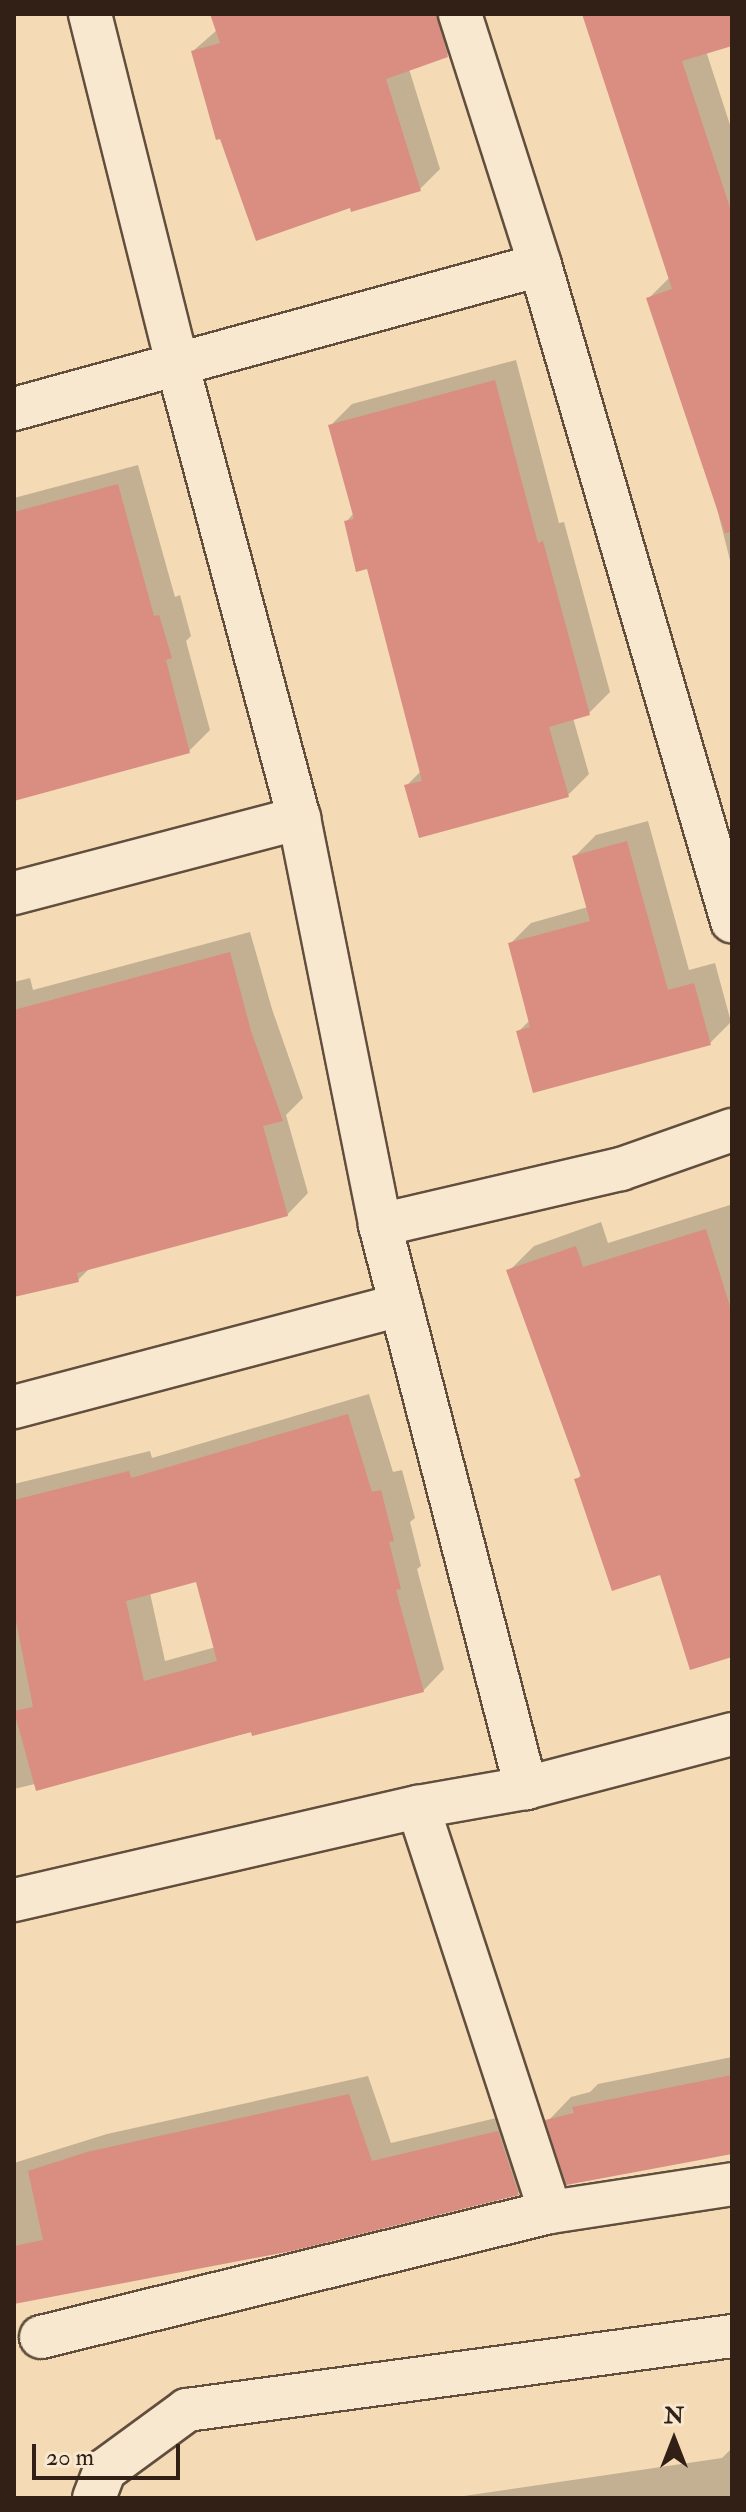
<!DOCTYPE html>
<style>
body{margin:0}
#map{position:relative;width:746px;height:2512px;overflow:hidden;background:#f4dbb6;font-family:"IM FELL Double Pica",serif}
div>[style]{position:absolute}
.shadow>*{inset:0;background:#0003}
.building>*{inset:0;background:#d98e81}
.roads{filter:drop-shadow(2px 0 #624e3d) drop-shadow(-2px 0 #624e3d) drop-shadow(0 2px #624e3d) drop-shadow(0 -2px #624e3d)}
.street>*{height:42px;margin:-21px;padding:0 21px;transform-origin:21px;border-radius:21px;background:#f8e8d0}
span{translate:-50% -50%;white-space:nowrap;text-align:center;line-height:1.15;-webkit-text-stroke:7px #f8e8d0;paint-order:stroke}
.frame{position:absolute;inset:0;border:16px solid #321f15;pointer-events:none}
.north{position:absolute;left:634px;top:2400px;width:80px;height:80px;-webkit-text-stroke:6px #f8e8d0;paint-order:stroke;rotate:0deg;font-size:22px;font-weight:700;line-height:32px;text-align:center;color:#321f15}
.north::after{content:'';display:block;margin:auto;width:28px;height:36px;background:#321f15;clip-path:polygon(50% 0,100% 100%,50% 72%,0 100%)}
.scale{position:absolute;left:32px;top:2444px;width:148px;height:36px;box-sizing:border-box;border:4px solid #321f15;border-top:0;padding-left:10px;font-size:24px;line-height:28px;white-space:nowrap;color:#321f15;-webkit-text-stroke:6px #f8e8d0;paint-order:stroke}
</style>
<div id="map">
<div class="shadow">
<div style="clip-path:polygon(212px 14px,461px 14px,467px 35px,447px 55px,409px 69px,440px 169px,420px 189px,193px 51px,217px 30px)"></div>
<div style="clip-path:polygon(583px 14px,732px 14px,732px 43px,706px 51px,732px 131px,732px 568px,711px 485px,648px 299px,669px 278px)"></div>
<div style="clip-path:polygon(516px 360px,559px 523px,564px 522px,610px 692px,589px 713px,573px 718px,589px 774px,568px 795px,406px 786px,421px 771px,368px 567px,346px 522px,354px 513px,331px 425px,352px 404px)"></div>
<div style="clip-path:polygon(138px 465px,175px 597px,180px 595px,191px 636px,186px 641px,210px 730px,189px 751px,14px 796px,14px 498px)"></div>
<div style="clip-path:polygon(648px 821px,689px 970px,715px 963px,731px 1022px,710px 1043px,518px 1032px,530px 1020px,510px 944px,531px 923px,588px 907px,575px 856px,596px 835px)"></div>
<div style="clip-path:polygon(250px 932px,272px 1009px,303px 1098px,286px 1115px,308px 1193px,287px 1215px,90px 1268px,78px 1280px,14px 1295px,14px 982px,30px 978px,33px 990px)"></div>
<div style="clip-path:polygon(730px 1205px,732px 1210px,732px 1655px,576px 1480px,582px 1474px,509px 1271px,534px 1246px,601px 1222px,608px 1243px)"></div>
<div style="clip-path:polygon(evenodd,369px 1394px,393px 1472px,402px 1470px,415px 1518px,410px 1522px,421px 1566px,417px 1569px,444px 1669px,423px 1691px,14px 1789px,14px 1484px,150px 1451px,152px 1458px,369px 1394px,198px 1580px,216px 1647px,165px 1661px,150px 1593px,198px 1580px)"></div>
<div style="clip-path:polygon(732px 2057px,732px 2152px,548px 2121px,571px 2097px,590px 2092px,598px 2084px)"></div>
<div style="clip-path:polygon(368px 2076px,391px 2143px,517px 2113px,537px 2174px,518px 2193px,14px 2303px,14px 2163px,107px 2134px)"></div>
<div style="clip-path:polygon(732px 2448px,732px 2498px,450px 2498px,722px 2458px)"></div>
</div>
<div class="building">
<div style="clip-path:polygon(210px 14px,437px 14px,448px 57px,386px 79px,421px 191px,351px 212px,350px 208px,256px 241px,220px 139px,216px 140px,191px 51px,220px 43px)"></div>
<div style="clip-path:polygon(582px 14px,732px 14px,732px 46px,682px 61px,732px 214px,732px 532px,725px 533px,646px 298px,672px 289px)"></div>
<div style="clip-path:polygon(495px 380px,538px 543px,543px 541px,590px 715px,549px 727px,569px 797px,419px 838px,404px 785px,422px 781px,367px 569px,356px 572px,344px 521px,354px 519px,328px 425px)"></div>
<div style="clip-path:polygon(118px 484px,154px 616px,159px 615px,172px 658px,166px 660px,190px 753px,14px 801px,14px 512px)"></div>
<div style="clip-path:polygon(627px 841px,668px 990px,694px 983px,711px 1045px,533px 1093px,516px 1031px,530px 1027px,508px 943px,590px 921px,572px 856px)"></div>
<div style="clip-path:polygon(230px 952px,251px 1031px,283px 1121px,263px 1126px,288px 1216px,77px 1273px,79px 1282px,14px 1297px,14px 1010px)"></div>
<div style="clip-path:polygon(706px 1229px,732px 1313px,732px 1657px,690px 1670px,660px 1575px,612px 1591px,574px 1479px,581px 1477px,506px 1270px,576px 1246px,583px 1267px)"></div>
<div style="clip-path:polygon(evenodd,348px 1414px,372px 1492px,381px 1490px,394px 1541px,389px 1542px,401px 1589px,396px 1590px,424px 1692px,252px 1736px,251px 1732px,36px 1791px,14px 1711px,33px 1707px,14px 1611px,14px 1500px,129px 1471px,131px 1478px,348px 1414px,196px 1582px,217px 1661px,144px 1681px,126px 1601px,196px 1582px)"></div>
<div style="clip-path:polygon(732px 2075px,732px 2154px,566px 2185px,545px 2120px,574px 2113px,572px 2107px)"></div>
<div style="clip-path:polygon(349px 2094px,372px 2161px,498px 2131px,519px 2195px,292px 2251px,14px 2304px,14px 2246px,43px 2240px,28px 2171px,87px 2152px)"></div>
</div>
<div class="roads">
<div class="street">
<div style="left:90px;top:14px;width:360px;rotate:76deg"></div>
<div style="left:177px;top:363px;width:471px;rotate:75deg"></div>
<div style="left:299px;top:818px;width:415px;rotate:78.7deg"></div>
<div style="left:380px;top:1225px;width:582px;rotate:75.46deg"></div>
<div style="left:460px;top:14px;width:263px;rotate:72.3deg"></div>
<div style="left:540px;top:265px;width:684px;rotate:73.69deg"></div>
<div style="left:14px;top:409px;width:545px;rotate:-15.31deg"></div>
<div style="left:14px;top:893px;width:295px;rotate:-14.7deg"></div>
<div style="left:380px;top:1225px;width:247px;rotate:-13.1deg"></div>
<div style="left:621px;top:1169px;width:118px;rotate:-19.4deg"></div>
<div style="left:14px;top:1407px;width:400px;rotate:-14.8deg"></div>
<div style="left:418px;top:1807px;width:426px;rotate:71.9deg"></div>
<div style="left:14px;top:1900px;width:415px;rotate:-13deg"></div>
<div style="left:418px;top:1807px;width:110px;rotate:-10deg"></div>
<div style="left:526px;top:1788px;width:213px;rotate:-14.7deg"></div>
<div style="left:41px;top:2337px;width:524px;rotate:-13.8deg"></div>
<div style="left:550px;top:2212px;width:184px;rotate:-8.7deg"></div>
<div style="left:94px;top:2498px;width:30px;rotate:-69deg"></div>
<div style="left:105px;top:2470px;width:102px;rotate:-36.2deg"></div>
<div style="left:187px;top:2410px;width:550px;rotate:-7.73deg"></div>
</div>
</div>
<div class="frame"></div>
<div class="north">N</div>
<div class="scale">20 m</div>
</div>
